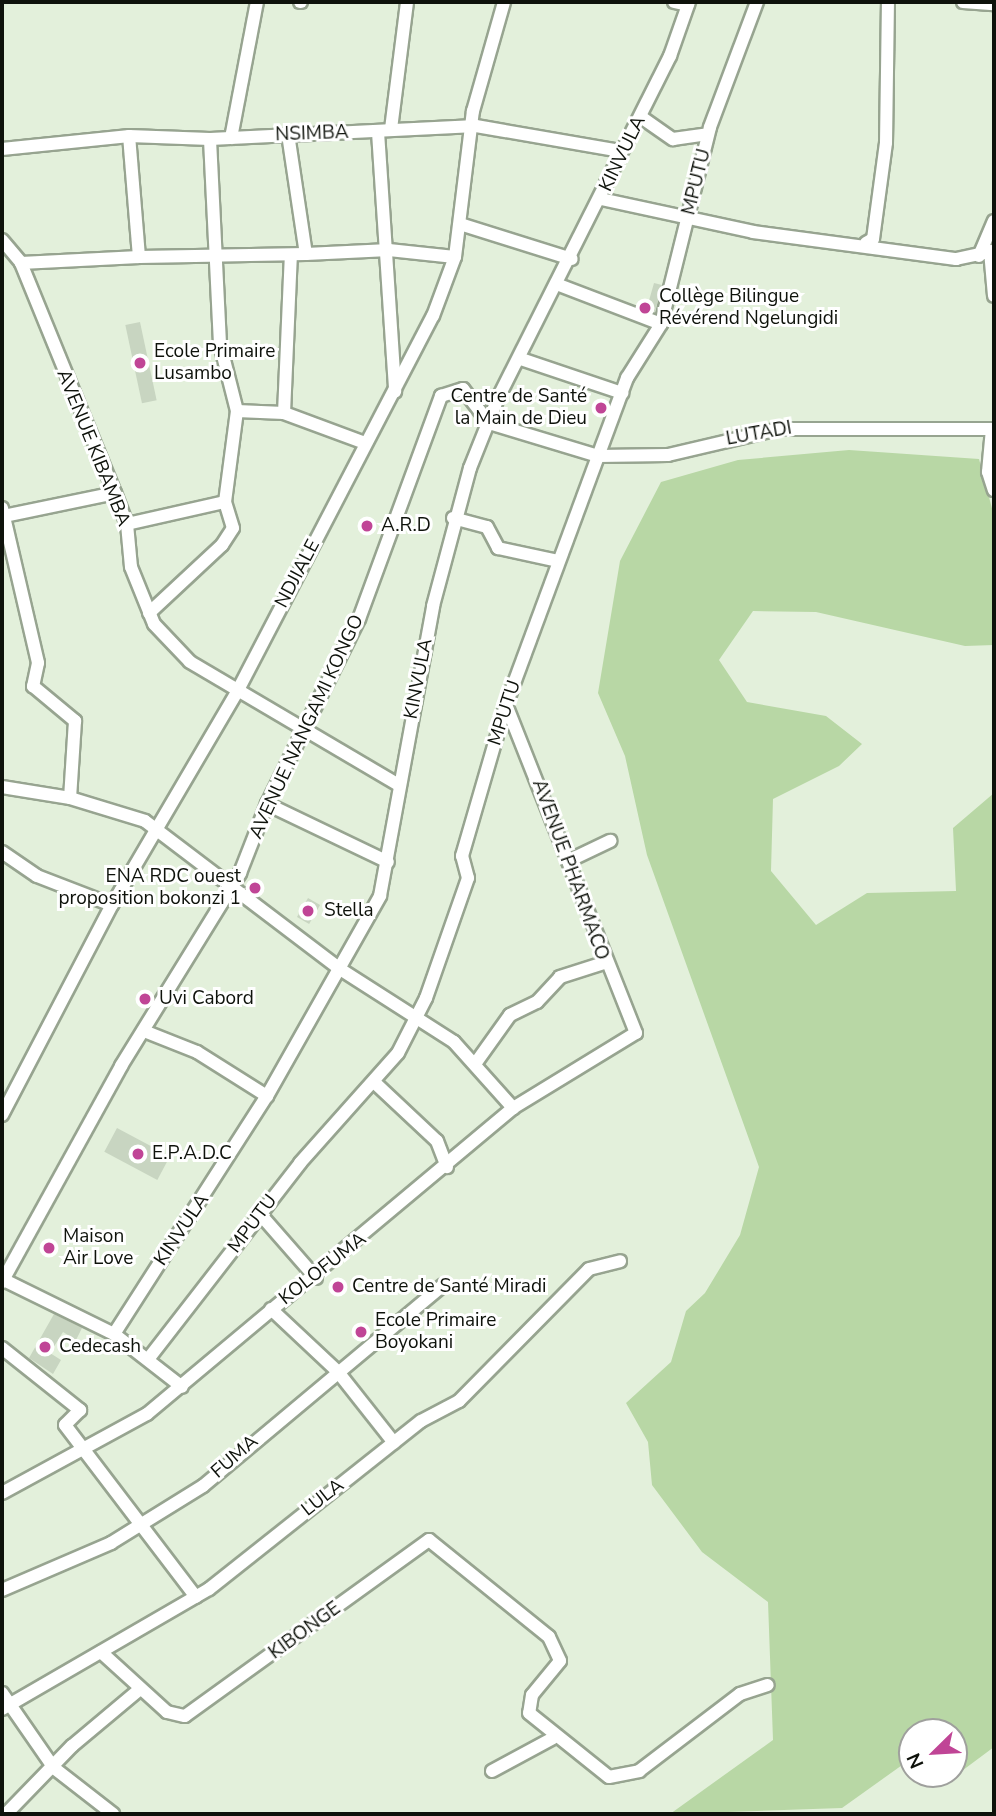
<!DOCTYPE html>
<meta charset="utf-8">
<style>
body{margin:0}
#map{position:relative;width:996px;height:1816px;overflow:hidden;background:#e3f0db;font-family:"Nunito Sans",sans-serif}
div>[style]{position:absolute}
.green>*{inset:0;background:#b8d7a5}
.building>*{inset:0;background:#c8d5c1;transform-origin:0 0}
.roads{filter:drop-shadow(2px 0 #97a490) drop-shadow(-2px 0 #97a490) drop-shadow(0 2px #97a490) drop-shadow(0 -2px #97a490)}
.minor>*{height:12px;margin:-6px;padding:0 6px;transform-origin:6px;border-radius:6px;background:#fff}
.dots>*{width:19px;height:19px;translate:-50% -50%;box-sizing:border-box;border:4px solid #fff;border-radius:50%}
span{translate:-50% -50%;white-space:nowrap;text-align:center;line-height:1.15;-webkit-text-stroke:6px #fff;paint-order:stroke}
.street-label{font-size:19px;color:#0e120b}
.poi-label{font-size:19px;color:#0e120b}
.left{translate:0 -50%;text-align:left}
.right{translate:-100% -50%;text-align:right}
.frame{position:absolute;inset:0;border:4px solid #0e120b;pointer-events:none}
.north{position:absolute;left:898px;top:1718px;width:70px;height:70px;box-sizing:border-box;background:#fff;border:2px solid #9fa09d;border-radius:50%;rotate:246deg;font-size:19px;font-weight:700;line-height:28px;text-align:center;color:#0e120b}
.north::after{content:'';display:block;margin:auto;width:24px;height:32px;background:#c04596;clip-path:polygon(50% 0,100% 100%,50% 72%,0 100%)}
</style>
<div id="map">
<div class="green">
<div style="clip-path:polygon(849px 450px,979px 459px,994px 516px,994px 645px,965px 646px,816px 612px,753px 611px,719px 660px,747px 702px,826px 716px,862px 744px,839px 766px,773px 799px,771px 871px,816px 925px,867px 893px,956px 891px,953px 828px,994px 793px,994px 1747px,955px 1776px,929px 1787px,916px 1774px,954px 1774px,954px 1732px,912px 1732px,912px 1769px,905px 1763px,842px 1808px,670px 1814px,773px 1740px,768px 1602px,702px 1552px,652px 1485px,648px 1442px,626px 1403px,671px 1362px,686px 1311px,705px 1293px,740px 1235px,759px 1167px,647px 855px,625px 756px,598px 693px,620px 561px,661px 482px,738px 460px)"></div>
</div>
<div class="building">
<div style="clip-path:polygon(654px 283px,662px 285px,655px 312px,635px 305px,648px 304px)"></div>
<div style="left:140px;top:322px;width:80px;height:15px;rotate:78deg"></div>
<div style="left:308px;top:898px;width:14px;height:22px;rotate:30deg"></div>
<div style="left:117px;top:1128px;width:60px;height:27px;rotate:28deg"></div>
<div style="clip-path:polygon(54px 1314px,82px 1328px,76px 1340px,63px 1332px,50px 1353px,61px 1360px,53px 1374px,29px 1358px)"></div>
</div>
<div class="roads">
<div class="minor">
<div style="left:300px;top:2px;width:1px"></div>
<div style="left:674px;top:2px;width:14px;rotate:12deg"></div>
<div style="left:963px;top:2px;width:31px;rotate:4deg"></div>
<div style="left:641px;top:117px;width:39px;rotate:35deg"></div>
<div style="left:673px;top:139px;width:35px;rotate:-8deg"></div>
<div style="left:391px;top:129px;width:128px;rotate:-82.8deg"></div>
<div style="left:378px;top:132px;width:260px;rotate:86.2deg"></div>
<div style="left:288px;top:134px;width:121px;rotate:81.5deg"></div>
<div style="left:306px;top:254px;width:83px;rotate:-2.8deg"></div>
<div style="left:389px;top:250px;width:66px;rotate:6.1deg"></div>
<div style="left:231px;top:138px;width:138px;rotate:-79.2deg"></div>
<div style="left:2px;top:149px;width:128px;rotate:-5.8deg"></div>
<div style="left:129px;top:136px;width:81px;rotate:2.1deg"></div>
<div style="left:210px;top:139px;width:266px;rotate:-2.8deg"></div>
<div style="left:476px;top:126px;width:146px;rotate:9.8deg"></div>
<div style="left:601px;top:199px;width:156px;rotate:12.2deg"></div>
<div style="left:753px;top:232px;width:205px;rotate:7.6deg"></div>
<div style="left:956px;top:259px;width:39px;rotate:-12deg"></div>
<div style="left:460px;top:224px;width:117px;rotate:17.4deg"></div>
<div style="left:2px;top:240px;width:30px;rotate:50deg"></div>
<div style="left:21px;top:263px;width:248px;rotate:67.8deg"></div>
<div style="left:115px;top:493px;width:33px;rotate:69deg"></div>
<div style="left:127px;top:524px;width:43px;rotate:84.7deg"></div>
<div style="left:131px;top:567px;width:61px;rotate:68deg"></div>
<div style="left:154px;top:624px;width:52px;rotate:46.5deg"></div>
<div style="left:190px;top:662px;width:240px;rotate:30.5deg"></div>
<div style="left:866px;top:243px;width:8px;rotate:-30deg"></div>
<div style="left:873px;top:239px;width:97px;rotate:-82.3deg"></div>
<div style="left:886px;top:143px;width:141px;rotate:-89.2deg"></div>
<div style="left:990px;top:251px;width:45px;rotate:84.9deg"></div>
<div style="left:979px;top:256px;width:38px;rotate:-67deg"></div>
<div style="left:139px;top:257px;width:167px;rotate:-1deg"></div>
<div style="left:21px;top:263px;width:118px;rotate:-2.9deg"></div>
<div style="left:139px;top:257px;width:121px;rotate:-94.7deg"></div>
<div style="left:559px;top:285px;width:109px;rotate:20.9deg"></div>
<div style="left:521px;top:359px;width:107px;rotate:18.6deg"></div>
<div style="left:237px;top:411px;width:47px;rotate:2.4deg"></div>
<div style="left:284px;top:413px;width:86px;rotate:20.3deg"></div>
<div style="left:284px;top:413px;width:158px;rotate:-87.5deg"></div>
<div style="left:992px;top:429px;width:43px;rotate:95.3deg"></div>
<div style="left:988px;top:472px;width:19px;rotate:72deg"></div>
<div style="left:2px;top:508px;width:159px;rotate:76.9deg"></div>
<div style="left:38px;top:663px;width:24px;rotate:102deg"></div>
<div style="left:33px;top:686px;width:55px;rotate:39.8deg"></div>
<div style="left:75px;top:721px;width:77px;rotate:93.7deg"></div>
<div style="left:4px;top:516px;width:113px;rotate:-11.7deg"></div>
<div style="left:453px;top:518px;width:35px;rotate:15deg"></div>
<div style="left:487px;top:527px;width:24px;rotate:62deg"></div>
<div style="left:498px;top:548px;width:61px;rotate:12.2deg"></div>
<div style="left:127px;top:524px;width:100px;rotate:-12.7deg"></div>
<div style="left:225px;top:502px;width:92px;rotate:-82.5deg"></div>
<div style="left:237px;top:411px;width:69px;rotate:-104.2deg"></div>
<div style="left:220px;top:344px;width:205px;rotate:-92.8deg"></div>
<div style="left:149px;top:613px;width:100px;rotate:-43deg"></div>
<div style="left:222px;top:545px;width:20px;rotate:-57deg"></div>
<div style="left:233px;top:528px;width:27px;rotate:-107deg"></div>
<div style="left:2px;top:787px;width:69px;rotate:9.2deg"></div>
<div style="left:70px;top:798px;width:78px;rotate:17deg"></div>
<div style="left:145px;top:821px;width:245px;rotate:37.2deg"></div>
<div style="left:340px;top:969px;width:135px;rotate:32.6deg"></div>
<div style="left:454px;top:1042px;width:89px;rotate:48.2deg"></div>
<div style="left:267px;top:804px;width:134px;rotate:25.6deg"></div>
<div style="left:2px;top:852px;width:42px;rotate:34.4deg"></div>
<div style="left:37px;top:876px;width:80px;rotate:21.1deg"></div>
<div style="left:568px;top:861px;width:47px;rotate:-25.5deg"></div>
<div style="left:144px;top:1031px;width:57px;rotate:21.6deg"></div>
<div style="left:197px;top:1052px;width:83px;rotate:32.2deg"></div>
<div style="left:475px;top:1064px;width:60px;rotate:-54.5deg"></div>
<div style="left:510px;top:1015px;width:30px;rotate:-26deg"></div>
<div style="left:537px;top:1002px;width:34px;rotate:-47deg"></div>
<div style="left:560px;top:977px;width:46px;rotate:-17.7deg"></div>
<div style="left:374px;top:1082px;width:86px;rotate:43.1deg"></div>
<div style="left:437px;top:1141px;width:28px;rotate:69deg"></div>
<div style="left:2px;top:1115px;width:237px;rotate:-62.4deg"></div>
<div style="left:112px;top:905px;width:247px;rotate:-59.6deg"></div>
<div style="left:237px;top:692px;width:424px;rotate:-62.5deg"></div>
<div style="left:433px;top:316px;width:63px;rotate:-69.6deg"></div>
<div style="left:455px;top:257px;width:147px;rotate:-83deg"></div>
<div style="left:473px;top:111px;width:113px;rotate:-74.1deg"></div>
<div style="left:260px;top:1214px;width:85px;rotate:48.8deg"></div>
<div style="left:2px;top:1279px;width:125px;rotate:26.2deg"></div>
<div style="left:114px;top:1334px;width:86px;rotate:37.9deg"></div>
<div style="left:2px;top:1282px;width:247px;rotate:-61.1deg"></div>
<div style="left:121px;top:1066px;width:227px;rotate:-58.3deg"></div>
<div style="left:240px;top:873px;width:74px;rotate:-68.6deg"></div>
<div style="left:267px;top:804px;width:207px;rotate:-63.6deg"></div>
<div style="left:359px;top:619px;width:238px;rotate:-69.8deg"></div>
<div style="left:441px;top:396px;width:23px;rotate:-18deg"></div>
<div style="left:463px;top:389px;width:43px;rotate:52.6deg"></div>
<div style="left:489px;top:423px;width:114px;rotate:16.8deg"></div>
<div style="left:598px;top:456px;width:70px;rotate:-0.8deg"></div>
<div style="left:668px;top:455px;width:114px;rotate:-13.2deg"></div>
<div style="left:779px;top:429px;width:215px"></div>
<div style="left:271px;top:1309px;width:92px;rotate:43.2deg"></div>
<div style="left:338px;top:1372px;width:90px;rotate:51.7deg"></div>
<div style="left:114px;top:1334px;width:283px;rotate:-57.3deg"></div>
<div style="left:267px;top:1096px;width:230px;rotate:-60.5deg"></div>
<div style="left:380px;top:896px;width:295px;rotate:-79.6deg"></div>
<div style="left:433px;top:606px;width:143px;rotate:-75deg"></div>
<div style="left:470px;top:468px;width:75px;rotate:-68.2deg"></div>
<div style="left:498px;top:398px;width:383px;rotate:-63.3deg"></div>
<div style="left:670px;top:56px;width:57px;rotate:-70.6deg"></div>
<div style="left:2px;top:1348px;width:100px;rotate:38.5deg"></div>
<div style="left:80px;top:1410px;width:21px;rotate:135deg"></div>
<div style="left:65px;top:1425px;width:216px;rotate:52.7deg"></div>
<div style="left:149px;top:1358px;width:247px;rotate:-52.2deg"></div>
<div style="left:300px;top:1163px;width:147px;rotate:-48.3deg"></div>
<div style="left:398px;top:1053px;width:62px;rotate:-63deg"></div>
<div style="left:426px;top:998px;width:127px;rotate:-70.7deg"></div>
<div style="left:468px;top:878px;width:23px;rotate:-105deg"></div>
<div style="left:462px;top:856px;width:157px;rotate:-73.8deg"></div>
<div style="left:506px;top:705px;width:349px;rotate:-69.7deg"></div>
<div style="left:627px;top:378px;width:64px;rotate:-57.8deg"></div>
<div style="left:661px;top:324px;width:203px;rotate:-76deg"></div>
<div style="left:710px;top:127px;width:134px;rotate:-69.4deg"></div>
<div style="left:2px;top:1493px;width:165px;rotate:-28.6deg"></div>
<div style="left:147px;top:1414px;width:477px;rotate:-39.9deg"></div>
<div style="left:513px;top:1108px;width:144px;rotate:-31.4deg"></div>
<div style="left:636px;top:1033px;width:353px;rotate:-111.6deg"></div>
<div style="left:2px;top:1590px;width:119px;rotate:-23.3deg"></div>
<div style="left:111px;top:1543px;width:108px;rotate:-31.8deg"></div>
<div style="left:203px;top:1486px;width:313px;rotate:-39.9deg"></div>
<div style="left:101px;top:1652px;width:89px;rotate:42.3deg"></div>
<div style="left:167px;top:1712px;width:18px;rotate:13deg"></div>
<div style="left:185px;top:1716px;width:301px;rotate:-35.8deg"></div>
<div style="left:429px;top:1540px;width:154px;rotate:38.9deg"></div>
<div style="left:549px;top:1637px;width:26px;rotate:65deg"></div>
<div style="left:560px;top:1661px;width:44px;rotate:129.5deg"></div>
<div style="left:532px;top:1695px;width:18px;rotate:99deg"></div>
<div style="left:529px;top:1713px;width:102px;rotate:38.7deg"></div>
<div style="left:609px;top:1777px;width:31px;rotate:-11deg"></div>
<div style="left:639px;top:1771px;width:127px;rotate:-37.3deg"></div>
<div style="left:740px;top:1694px;width:29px;rotate:-18deg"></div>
<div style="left:2px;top:1693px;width:91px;rotate:55.3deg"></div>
<div style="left:54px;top:1768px;width:75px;rotate:37.9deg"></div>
<div style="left:2px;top:1709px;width:239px;rotate:-30.1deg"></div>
<div style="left:209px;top:1589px;width:270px;rotate:-38.4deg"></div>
<div style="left:421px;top:1421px;width:43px;rotate:-27.8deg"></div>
<div style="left:459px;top:1401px;width:185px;rotate:-45.4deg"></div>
<div style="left:589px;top:1269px;width:32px;rotate:-14deg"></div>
<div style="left:492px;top:1771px;width:69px;rotate:-28.4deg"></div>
<div style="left:6px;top:1814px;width:95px;rotate:-45.9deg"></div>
<div style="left:72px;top:1746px;width:89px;rotate:-40deg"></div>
</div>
</div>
<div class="dots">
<div style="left:645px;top:308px;background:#c04596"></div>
<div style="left:140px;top:363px;background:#c04596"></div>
<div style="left:601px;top:408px;background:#c04596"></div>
<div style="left:367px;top:526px;background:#c04596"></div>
<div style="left:255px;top:888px;background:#c04596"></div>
<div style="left:308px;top:911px;background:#c04596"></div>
<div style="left:145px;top:999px;background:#c04596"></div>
<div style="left:138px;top:1154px;background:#c04596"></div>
<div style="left:49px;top:1248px;background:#c04596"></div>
<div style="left:338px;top:1287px;background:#c04596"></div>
<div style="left:361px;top:1332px;background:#c04596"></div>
<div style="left:45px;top:1347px;background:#c04596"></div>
</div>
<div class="street-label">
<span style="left:312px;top:134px;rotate:-2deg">NSIMBA</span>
<span style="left:623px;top:154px;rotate:-64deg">KINVULA</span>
<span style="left:697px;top:182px;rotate:-76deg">MPUTU</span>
<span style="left:759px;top:434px;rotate:-10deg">LUTADI</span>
<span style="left:93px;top:448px;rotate:68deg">AVENUE KIBAMBA</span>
<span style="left:298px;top:574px;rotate:-62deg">NDJIALE</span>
<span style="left:419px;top:679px;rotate:-79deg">KINVULA</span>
<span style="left:505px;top:713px;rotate:-72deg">MPUTU</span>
<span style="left:307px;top:727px;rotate:-65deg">AVENUE NANGAMI KONGO</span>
<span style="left:570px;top:870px;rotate:70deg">AVENUE PHARMACO</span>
<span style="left:253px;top:1224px;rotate:-53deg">MPUTU</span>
<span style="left:182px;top:1230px;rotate:-56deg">KINVULA</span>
<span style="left:323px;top:1269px;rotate:-38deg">KOLOFUMA</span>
<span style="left:235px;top:1457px;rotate:-41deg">FUMA</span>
<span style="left:323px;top:1498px;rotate:-38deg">LULA</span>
<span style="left:305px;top:1631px;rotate:-36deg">KIBONGE</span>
</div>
<div class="poi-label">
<span class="left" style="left:659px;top:308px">Collège Bilingue<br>Révérend Ngelungidi</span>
<span class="left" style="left:154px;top:363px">Ecole Primaire<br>Lusambo</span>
<span class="right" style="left:587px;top:408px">Centre de Santé<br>la Main de Dieu</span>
<span class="left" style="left:381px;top:526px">A.R.D</span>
<span class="right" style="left:241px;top:888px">ENA RDC ouest<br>proposition bokonzi 1</span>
<span class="left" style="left:324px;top:911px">Stella</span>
<span class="left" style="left:159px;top:999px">Uvi Cabord</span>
<span class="left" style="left:152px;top:1154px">E.P.A.D.C</span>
<span class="left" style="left:63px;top:1248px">Maison<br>Air Love</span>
<span class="left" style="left:352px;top:1287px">Centre de Santé Miradi</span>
<span class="left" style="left:375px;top:1332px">Ecole Primaire<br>Boyokani</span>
<span class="left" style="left:59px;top:1347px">Cedecash</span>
</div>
<div class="frame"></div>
<div class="north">N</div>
</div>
